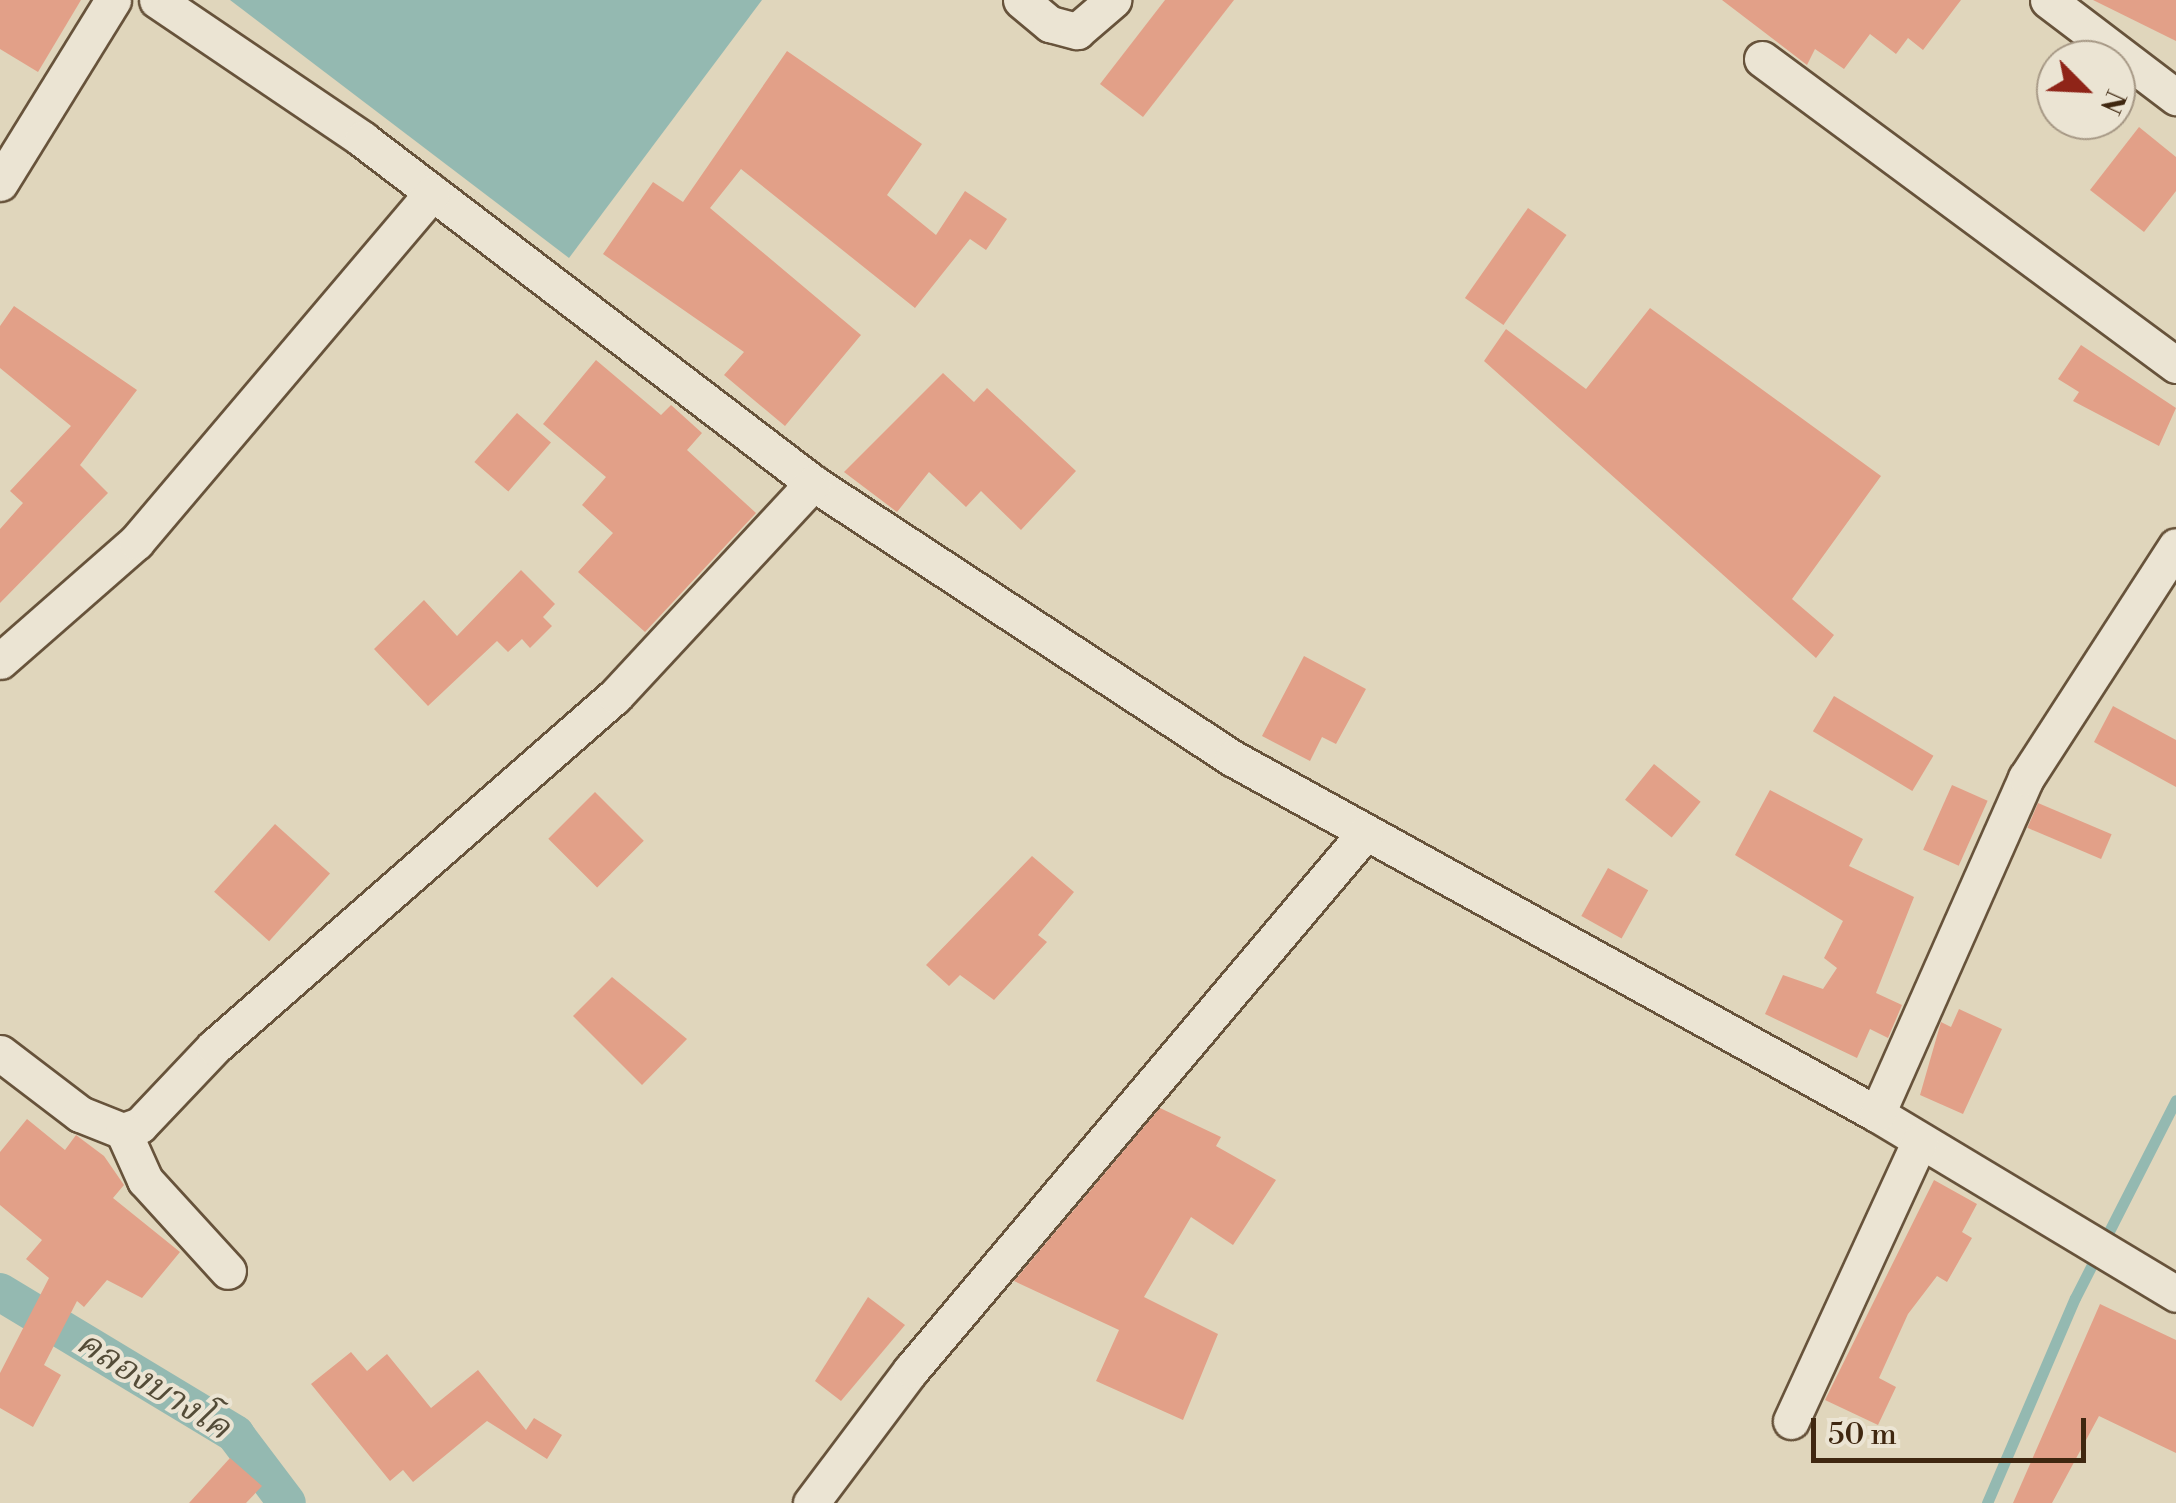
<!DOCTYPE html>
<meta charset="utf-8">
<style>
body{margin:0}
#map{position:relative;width:2176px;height:1503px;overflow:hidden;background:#e0d6bc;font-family:"Libre Bodoni","Noto Serif Thai",serif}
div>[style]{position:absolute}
.water>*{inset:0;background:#94b9b1}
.stream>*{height:11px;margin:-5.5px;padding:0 5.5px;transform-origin:5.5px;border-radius:5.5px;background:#94b9b1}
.canal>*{height:38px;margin:-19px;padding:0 19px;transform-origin:19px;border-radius:19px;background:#94b9b1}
.building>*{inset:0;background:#e2a088;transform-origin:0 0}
.roads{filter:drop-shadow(2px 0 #67533b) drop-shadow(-2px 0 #67533b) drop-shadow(0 2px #67533b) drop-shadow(0 -2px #67533b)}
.minor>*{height:35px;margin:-17.5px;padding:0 17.5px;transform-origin:17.5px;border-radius:17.5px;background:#ebe4d3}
span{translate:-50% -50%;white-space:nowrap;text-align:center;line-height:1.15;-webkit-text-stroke:8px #ebe4d3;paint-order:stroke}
.water-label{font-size:35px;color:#544c38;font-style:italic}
.north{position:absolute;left:2036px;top:40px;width:100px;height:100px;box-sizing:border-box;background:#ebe4d3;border:2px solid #a69885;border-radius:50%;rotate:114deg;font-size:28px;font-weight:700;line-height:40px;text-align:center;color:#3f2710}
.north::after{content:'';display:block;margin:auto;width:35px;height:45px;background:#8f2418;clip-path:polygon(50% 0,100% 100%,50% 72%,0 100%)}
.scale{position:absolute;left:1811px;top:1418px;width:275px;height:45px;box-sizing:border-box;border:5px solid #3f2710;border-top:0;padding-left:12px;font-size:30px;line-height:35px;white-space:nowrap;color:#3f2710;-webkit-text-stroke:8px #ebe4d3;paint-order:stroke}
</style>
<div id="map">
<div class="water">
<div style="clip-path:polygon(230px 0,762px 0,569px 258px)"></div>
</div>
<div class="stream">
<div style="left:1987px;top:1503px;width:223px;rotate:-66.8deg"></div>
<div style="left:2075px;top:1298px;width:222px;rotate:-63deg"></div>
</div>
<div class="canal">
<div style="left:0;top:1292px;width:275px;rotate:31.1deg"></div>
<div style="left:235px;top:1434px;width:86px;rotate:53deg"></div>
</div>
<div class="building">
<div style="clip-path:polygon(0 0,81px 0,38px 72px,0 49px)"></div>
<div style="clip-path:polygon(1165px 0,1234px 0,1143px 117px,1100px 84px)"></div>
<div style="clip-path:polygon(1722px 0,1961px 0,1923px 50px,1908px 38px,1896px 54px,1870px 34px,1844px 69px,1815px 49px,1807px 65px)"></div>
<div style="clip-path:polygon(2093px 0,2176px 0,2176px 41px)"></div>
<div style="clip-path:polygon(787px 51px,922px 144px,887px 195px,936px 235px,965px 191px,1007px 219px,986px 250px,970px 239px,915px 308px,741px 169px,710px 208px,861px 335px,785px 426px,724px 375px,744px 352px,603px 254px,653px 182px,683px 202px)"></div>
<div style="clip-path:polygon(2139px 127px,2176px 157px,2176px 191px,2144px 232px,2090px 190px)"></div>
<div style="left:1528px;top:208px;width:47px;height:110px;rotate:35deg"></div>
<div style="clip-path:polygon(14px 306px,137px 390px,80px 465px,108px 493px,0 603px,0 529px,23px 503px,10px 491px,71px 426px,0 368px,0 326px)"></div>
<div style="clip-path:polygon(1650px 308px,1881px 476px,1792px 599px,1834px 635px,1816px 658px,1484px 361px,1506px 329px,1586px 389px)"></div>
<div style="clip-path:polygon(2081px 345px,2176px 408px,2159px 446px,2073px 401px,2079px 392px,2058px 379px)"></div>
<div style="clip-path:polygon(596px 360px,661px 415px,671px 405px,702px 433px,687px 450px,756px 513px,645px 632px,578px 572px,613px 533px,582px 505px,606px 477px,543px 424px)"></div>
<div style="clip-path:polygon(943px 373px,974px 402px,987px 388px,1076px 471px,1021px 530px,981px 491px,966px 507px,929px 472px,897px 512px,844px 472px)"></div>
<div style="left:517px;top:413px;width:45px;height:65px;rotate:41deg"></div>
<div style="clip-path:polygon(521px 570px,555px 604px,543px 617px,552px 626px,530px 648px,522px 639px,508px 652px,497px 641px,428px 706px,374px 649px,424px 600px,457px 636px)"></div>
<div style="clip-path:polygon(1304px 656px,1366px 689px,1336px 744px,1322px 737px,1310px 761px,1262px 736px)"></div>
<div style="left:1834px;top:696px;width:116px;height:41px;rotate:31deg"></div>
<div style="clip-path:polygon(2113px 706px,2176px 740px,2176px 787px,2094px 742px)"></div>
<div style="left:1654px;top:764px;width:60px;height:46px;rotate:39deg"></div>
<div style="left:1952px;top:785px;width:39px;height:71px;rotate:24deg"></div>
<div style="clip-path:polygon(1770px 790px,1863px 839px,1849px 866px,1914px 897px,1876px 993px,1902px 1005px,1888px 1038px,1870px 1029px,1857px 1058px,1765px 1014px,1783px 975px,1823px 989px,1837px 968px,1824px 958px,1843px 921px,1735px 855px)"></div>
<div style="left:595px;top:792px;width:69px;height:66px;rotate:45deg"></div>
<div style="left:2038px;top:803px;width:80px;height:27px;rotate:23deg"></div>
<div style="left:275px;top:824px;width:74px;height:91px;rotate:42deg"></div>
<div style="clip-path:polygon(1032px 856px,1074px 892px,1038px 935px,1047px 942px,994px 1000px,960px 975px,949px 986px,926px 965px)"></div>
<div style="left:1608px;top:868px;width:46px;height:55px;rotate:29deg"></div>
<div style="clip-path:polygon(612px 977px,687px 1039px,642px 1085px,573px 1016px)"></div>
<div style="clip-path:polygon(1959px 1009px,2002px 1029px,1963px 1114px,1920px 1095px,1941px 1022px,1951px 1027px)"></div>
<div style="clip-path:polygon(1160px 1108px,1221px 1137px,1216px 1146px,1276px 1180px,1233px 1245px,1191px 1217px,1144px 1297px,1218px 1334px,1183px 1420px,1096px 1381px,1119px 1330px,1014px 1281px)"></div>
<div style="clip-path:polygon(27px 1119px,65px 1150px,76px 1135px,104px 1156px,124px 1185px,113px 1198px,180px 1252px,142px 1298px,107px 1280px,84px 1307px,77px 1301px,44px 1365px,61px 1375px,33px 1427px,0 1408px,0 1373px,49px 1278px,26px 1259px,42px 1240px,0 1205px,0 1152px)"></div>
<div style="clip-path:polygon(1934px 1180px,1977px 1204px,1962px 1232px,1972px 1238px,1947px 1282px,1937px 1276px,1908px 1314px,1879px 1378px,1896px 1387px,1878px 1425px,1825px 1400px)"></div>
<div style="clip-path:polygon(868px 1297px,905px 1325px,841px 1401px,815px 1381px)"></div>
<div style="clip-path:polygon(2100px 1304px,2176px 1340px,2176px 1453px,2099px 1416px,2052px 1503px,2013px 1503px)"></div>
<div style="clip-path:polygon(351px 1352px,367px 1371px,387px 1354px,431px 1408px,478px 1370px,526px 1430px,534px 1418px,562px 1435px,547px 1459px,487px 1421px,413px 1482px,403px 1470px,390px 1481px,311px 1384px)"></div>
<div style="clip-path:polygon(230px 1458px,262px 1486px,246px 1503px,189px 1503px)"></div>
</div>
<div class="roads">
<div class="minor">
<div style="left:157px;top:0;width:248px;rotate:34.1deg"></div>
<div style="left:362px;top:139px;width:567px;rotate:37.33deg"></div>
<div style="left:813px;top:483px;width:501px;rotate:33.28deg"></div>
<div style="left:1232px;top:758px;width:737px;rotate:28.9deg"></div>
<div style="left:1877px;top:1114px;width:349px;rotate:31deg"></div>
<div style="left:1021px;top:0;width:38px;rotate:40deg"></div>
<div style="left:1050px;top:24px;width:28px;rotate:15deg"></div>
<div style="left:1077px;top:31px;width:48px;rotate:-40.7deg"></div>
<div style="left:2048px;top:0;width:161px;rotate:37.2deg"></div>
<div style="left:1762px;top:59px;width:515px;rotate:36.47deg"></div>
<div style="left:0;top:183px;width:215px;rotate:-58.3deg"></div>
<div style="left:0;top:661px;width:181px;rotate:-41.2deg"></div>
<div style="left:136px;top:542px;width:458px;rotate:-49.7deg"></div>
<div style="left:0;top:1053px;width:101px;rotate:37.3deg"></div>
<div style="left:80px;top:1114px;width:46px;rotate:21.6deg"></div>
<div style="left:123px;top:1131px;width:18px;rotate:-19deg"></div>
<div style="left:140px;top:1125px;width:108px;rotate:-46.5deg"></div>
<div style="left:214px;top:1047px;width:533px;rotate:-41.2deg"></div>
<div style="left:615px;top:696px;width:291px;rotate:-47.1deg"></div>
<div style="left:1877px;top:1114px;width:368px;rotate:-66.1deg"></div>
<div style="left:2026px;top:778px;width:276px;rotate:-57.1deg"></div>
<div style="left:123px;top:1131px;width:54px;rotate:65.8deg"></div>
<div style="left:145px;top:1180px;width:123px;rotate:47.6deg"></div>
<div style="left:1791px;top:1421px;width:308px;rotate:-65.3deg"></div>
<div style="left:811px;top:1503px;width:166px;rotate:-53.1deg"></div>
<div style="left:911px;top:1370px;width:703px;rotate:-49.79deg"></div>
</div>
</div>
<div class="water-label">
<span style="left:153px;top:1386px;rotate:32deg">คลองบางโค</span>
</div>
<div class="north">N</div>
<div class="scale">50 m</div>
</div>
